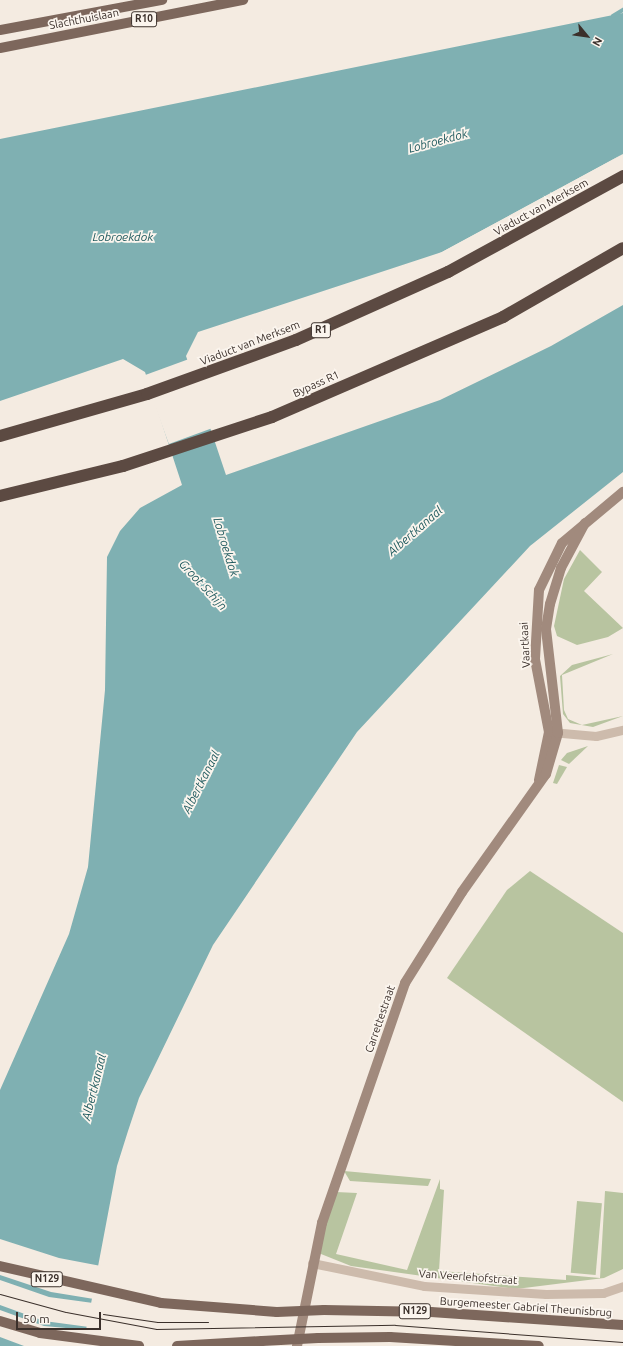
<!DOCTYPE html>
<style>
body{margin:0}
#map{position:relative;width:623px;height:1346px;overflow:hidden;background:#f4ebe1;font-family:Ubuntu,sans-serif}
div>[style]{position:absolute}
.green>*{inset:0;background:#b8c4a0;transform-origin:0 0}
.water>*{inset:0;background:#7fb0b2}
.pier>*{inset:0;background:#f4ebe1;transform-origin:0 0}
.stream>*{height:3.5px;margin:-1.75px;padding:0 1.75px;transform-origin:1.75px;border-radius:1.75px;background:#7fb0b2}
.street>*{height:9px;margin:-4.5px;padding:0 4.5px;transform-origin:4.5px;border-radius:4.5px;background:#cdbbac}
.secondary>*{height:10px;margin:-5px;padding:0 5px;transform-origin:5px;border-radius:5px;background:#a18a7d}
.primary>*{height:10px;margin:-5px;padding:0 5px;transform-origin:5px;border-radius:5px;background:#7d675c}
.highway>*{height:12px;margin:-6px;padding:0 6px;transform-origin:6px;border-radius:6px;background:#5c4a42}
.tram>*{height:1px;margin:-0.5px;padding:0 0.5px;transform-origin:0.5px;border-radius:0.5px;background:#3b302b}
.primary-bridge>*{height:10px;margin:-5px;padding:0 5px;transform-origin:5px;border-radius:5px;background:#7d675c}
span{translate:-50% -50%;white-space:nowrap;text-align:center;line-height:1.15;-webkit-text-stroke:3.5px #fbf5ee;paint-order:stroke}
.shield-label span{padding:1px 3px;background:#fbf5ee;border:1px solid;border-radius:3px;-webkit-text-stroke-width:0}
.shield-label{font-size:10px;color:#3b302b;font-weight:700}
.street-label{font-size:11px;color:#3b302b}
.water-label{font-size:12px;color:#1f5a5e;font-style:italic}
.north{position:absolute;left:567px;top:16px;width:40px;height:40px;-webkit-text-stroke:3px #fbf5ee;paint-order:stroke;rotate:119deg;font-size:11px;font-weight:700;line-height:16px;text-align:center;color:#3b302b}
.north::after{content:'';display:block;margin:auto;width:14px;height:18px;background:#3b302b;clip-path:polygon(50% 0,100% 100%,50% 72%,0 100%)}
.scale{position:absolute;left:16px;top:1312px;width:85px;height:18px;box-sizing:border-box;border:2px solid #3b302b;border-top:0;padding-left:5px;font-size:12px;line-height:14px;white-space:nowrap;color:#3b302b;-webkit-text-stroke:3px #fbf5ee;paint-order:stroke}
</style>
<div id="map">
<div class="green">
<div style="clip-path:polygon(580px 550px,602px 572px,584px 591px,623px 628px,608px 637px,577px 645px,557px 636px,554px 626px,564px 579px)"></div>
<div style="clip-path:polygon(613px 654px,562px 675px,564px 710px,568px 719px,582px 725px,623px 716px,593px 727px,570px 723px,563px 714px,560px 676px,572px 665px)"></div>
<div style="clip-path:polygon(588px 746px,569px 764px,561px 760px,567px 753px)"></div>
<div style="clip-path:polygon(559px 765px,567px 767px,557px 784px,553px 783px)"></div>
<div style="clip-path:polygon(530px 871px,623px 933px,623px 1102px,447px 978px,507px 890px)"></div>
<div style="clip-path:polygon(344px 1171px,431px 1179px,428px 1186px,350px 1181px)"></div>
<div style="clip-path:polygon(440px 1179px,440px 1189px,444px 1190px,439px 1271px,566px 1280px,566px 1275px,600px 1278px,605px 1191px,623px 1193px,623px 1269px,604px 1278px,516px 1289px,351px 1266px,316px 1252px,336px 1192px,357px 1193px,336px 1254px,407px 1270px)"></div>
<div style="left:577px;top:1201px;width:25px;height:72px;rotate:5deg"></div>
</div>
<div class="water">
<div style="clip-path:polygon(623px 13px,623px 154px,442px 252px,198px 332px,186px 356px,226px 475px,440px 400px,551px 346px,623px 305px,623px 472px,530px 546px,357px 732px,213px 945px,139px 1098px,128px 1131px,117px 1166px,83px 1346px,0 1346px,0 1090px,69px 934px,88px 867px,105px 690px,107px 557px,120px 531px,140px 508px,182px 485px,145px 372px,123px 359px,0 401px,0 139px)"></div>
</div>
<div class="pier">
<div style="clip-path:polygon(623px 154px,556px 195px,443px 254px,429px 259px)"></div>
<div style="left:189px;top:359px;width:73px;height:48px;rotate:70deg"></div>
<div style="clip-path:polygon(0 1239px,59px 1258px,101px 1266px,94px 1299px,51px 1292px,0 1275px)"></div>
<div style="clip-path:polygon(0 1280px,49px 1297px,93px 1303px,89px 1327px,44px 1321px,0 1305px)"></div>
<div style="clip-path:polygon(0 1310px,44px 1326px,88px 1330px,85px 1346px,24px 1346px,0 1337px)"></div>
</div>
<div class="stream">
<div style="left:613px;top:16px;width:12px;rotate:-31deg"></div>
</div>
<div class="street">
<div style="left:551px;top:732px;width:45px;rotate:5.1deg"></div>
<div style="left:596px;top:736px;width:28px;rotate:-13deg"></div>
<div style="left:312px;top:1263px;width:114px;rotate:11.6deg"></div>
<div style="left:424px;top:1286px;width:122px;rotate:3.8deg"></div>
<div style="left:546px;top:1294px;width:57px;rotate:-1deg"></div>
<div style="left:603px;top:1293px;width:21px;rotate:-19deg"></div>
</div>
<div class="secondary">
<div style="left:539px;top:780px;width:49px;rotate:-78.2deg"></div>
<div style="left:549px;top:732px;width:74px;rotate:-100.9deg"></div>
<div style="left:535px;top:659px;width:69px;rotate:-86.7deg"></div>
<div style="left:539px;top:590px;width:52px;rotate:-63.9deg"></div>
<div style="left:562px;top:543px;width:80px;rotate:-39.9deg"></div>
<div style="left:297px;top:1346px;width:126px;rotate:-78.5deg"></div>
<div style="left:322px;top:1223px;width:254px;rotate:-70.9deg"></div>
<div style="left:405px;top:983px;width:107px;rotate:-57.9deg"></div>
<div style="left:462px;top:892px;width:145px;rotate:-54.6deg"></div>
<div style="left:546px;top:774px;width:43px;rotate:-73.7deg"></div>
<div style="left:558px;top:733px;width:105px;rotate:-96.6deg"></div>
<div style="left:546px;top:629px;width:25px;rotate:-81deg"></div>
<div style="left:550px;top:604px;width:38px;rotate:-73deg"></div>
<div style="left:561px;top:568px;width:51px;rotate:-61.9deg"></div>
</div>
<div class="primary">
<div style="left:0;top:30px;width:165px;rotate:-10.5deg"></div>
<div style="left:0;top:48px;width:248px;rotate:-11.2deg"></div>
<div style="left:0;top:1266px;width:165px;rotate:12.9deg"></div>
<div style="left:161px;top:1303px;width:116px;rotate:4.4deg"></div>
<div style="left:324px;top:1310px;width:107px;rotate:1.1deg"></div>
<div style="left:431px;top:1312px;width:192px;rotate:3.9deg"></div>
<div style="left:0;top:1321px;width:42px;rotate:16.7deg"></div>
<div style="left:40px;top:1333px;width:100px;rotate:7.5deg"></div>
<div style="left:318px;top:1338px;width:72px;rotate:-0.8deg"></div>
<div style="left:390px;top:1337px;width:149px;rotate:3.5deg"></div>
<div style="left:177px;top:1346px;width:85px;rotate:-3.4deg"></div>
</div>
<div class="highway">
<div style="left:0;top:436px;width:153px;rotate:-15.9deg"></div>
<div style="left:147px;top:394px;width:158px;rotate:-19.9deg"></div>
<div style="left:296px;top:340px;width:167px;rotate:-24.1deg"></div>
<div style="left:448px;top:272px;width:200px;rotate:-28.7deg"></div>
<div style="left:0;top:496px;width:127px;rotate:-13.7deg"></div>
<div style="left:123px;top:466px;width:157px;rotate:-18.2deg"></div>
<div style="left:272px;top:417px;width:252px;rotate:-23.4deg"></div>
<div style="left:503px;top:317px;width:138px;rotate:-29.9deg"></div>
</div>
<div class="tram">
<div style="left:0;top:1294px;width:68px;rotate:15.3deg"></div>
<div style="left:66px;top:1312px;width:92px;rotate:10.7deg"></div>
<div style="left:156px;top:1329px;width:239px;rotate:-1deg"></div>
<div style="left:395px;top:1325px;width:229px;rotate:4.3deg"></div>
<div style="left:103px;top:1314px;width:55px;rotate:8.4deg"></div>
<div style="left:157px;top:1322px;width:51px"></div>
</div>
<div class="primary-bridge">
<div style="left:277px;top:1312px;width:47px;rotate:-2.4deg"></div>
<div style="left:262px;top:1341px;width:56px;rotate:-3.1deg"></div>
</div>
<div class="shield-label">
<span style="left:144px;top:19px">R10</span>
<span style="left:321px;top:330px">R1</span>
<span style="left:47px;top:1279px">N129</span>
<span style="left:415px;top:1311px">N129</span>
</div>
<div class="street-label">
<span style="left:84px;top:19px;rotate:-11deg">Slachthuislaan</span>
<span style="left:541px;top:207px;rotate:-29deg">Viaduct van Merksem</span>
<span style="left:250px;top:343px;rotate:-21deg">Viaduct van Merksem</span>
<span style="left:316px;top:384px;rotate:-24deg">Bypass R1</span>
<span style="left:525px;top:645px;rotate:-93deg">Vaartkaai</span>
<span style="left:380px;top:1019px;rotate:-71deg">Carrettestraat</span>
<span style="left:468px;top:1277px;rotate:4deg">Van Veerlehofstraat</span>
<span style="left:526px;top:1307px;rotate:4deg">Burgemeester Gabriel Theunisbrug</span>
</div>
<div class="water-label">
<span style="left:438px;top:141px;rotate:-15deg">Lobroekdok</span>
<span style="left:123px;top:237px">Lobroekdok</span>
<span style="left:415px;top:531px;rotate:-41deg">Albertkanaal</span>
<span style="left:226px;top:547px;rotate:73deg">Lobroekdok</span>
<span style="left:203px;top:585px;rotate:47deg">Groot Schijn</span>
<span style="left:201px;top:782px;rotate:-63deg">Albertkanaal</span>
<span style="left:94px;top:1087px;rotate:-76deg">Albertkanaal</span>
</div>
<div class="north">N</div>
<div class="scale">50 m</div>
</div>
